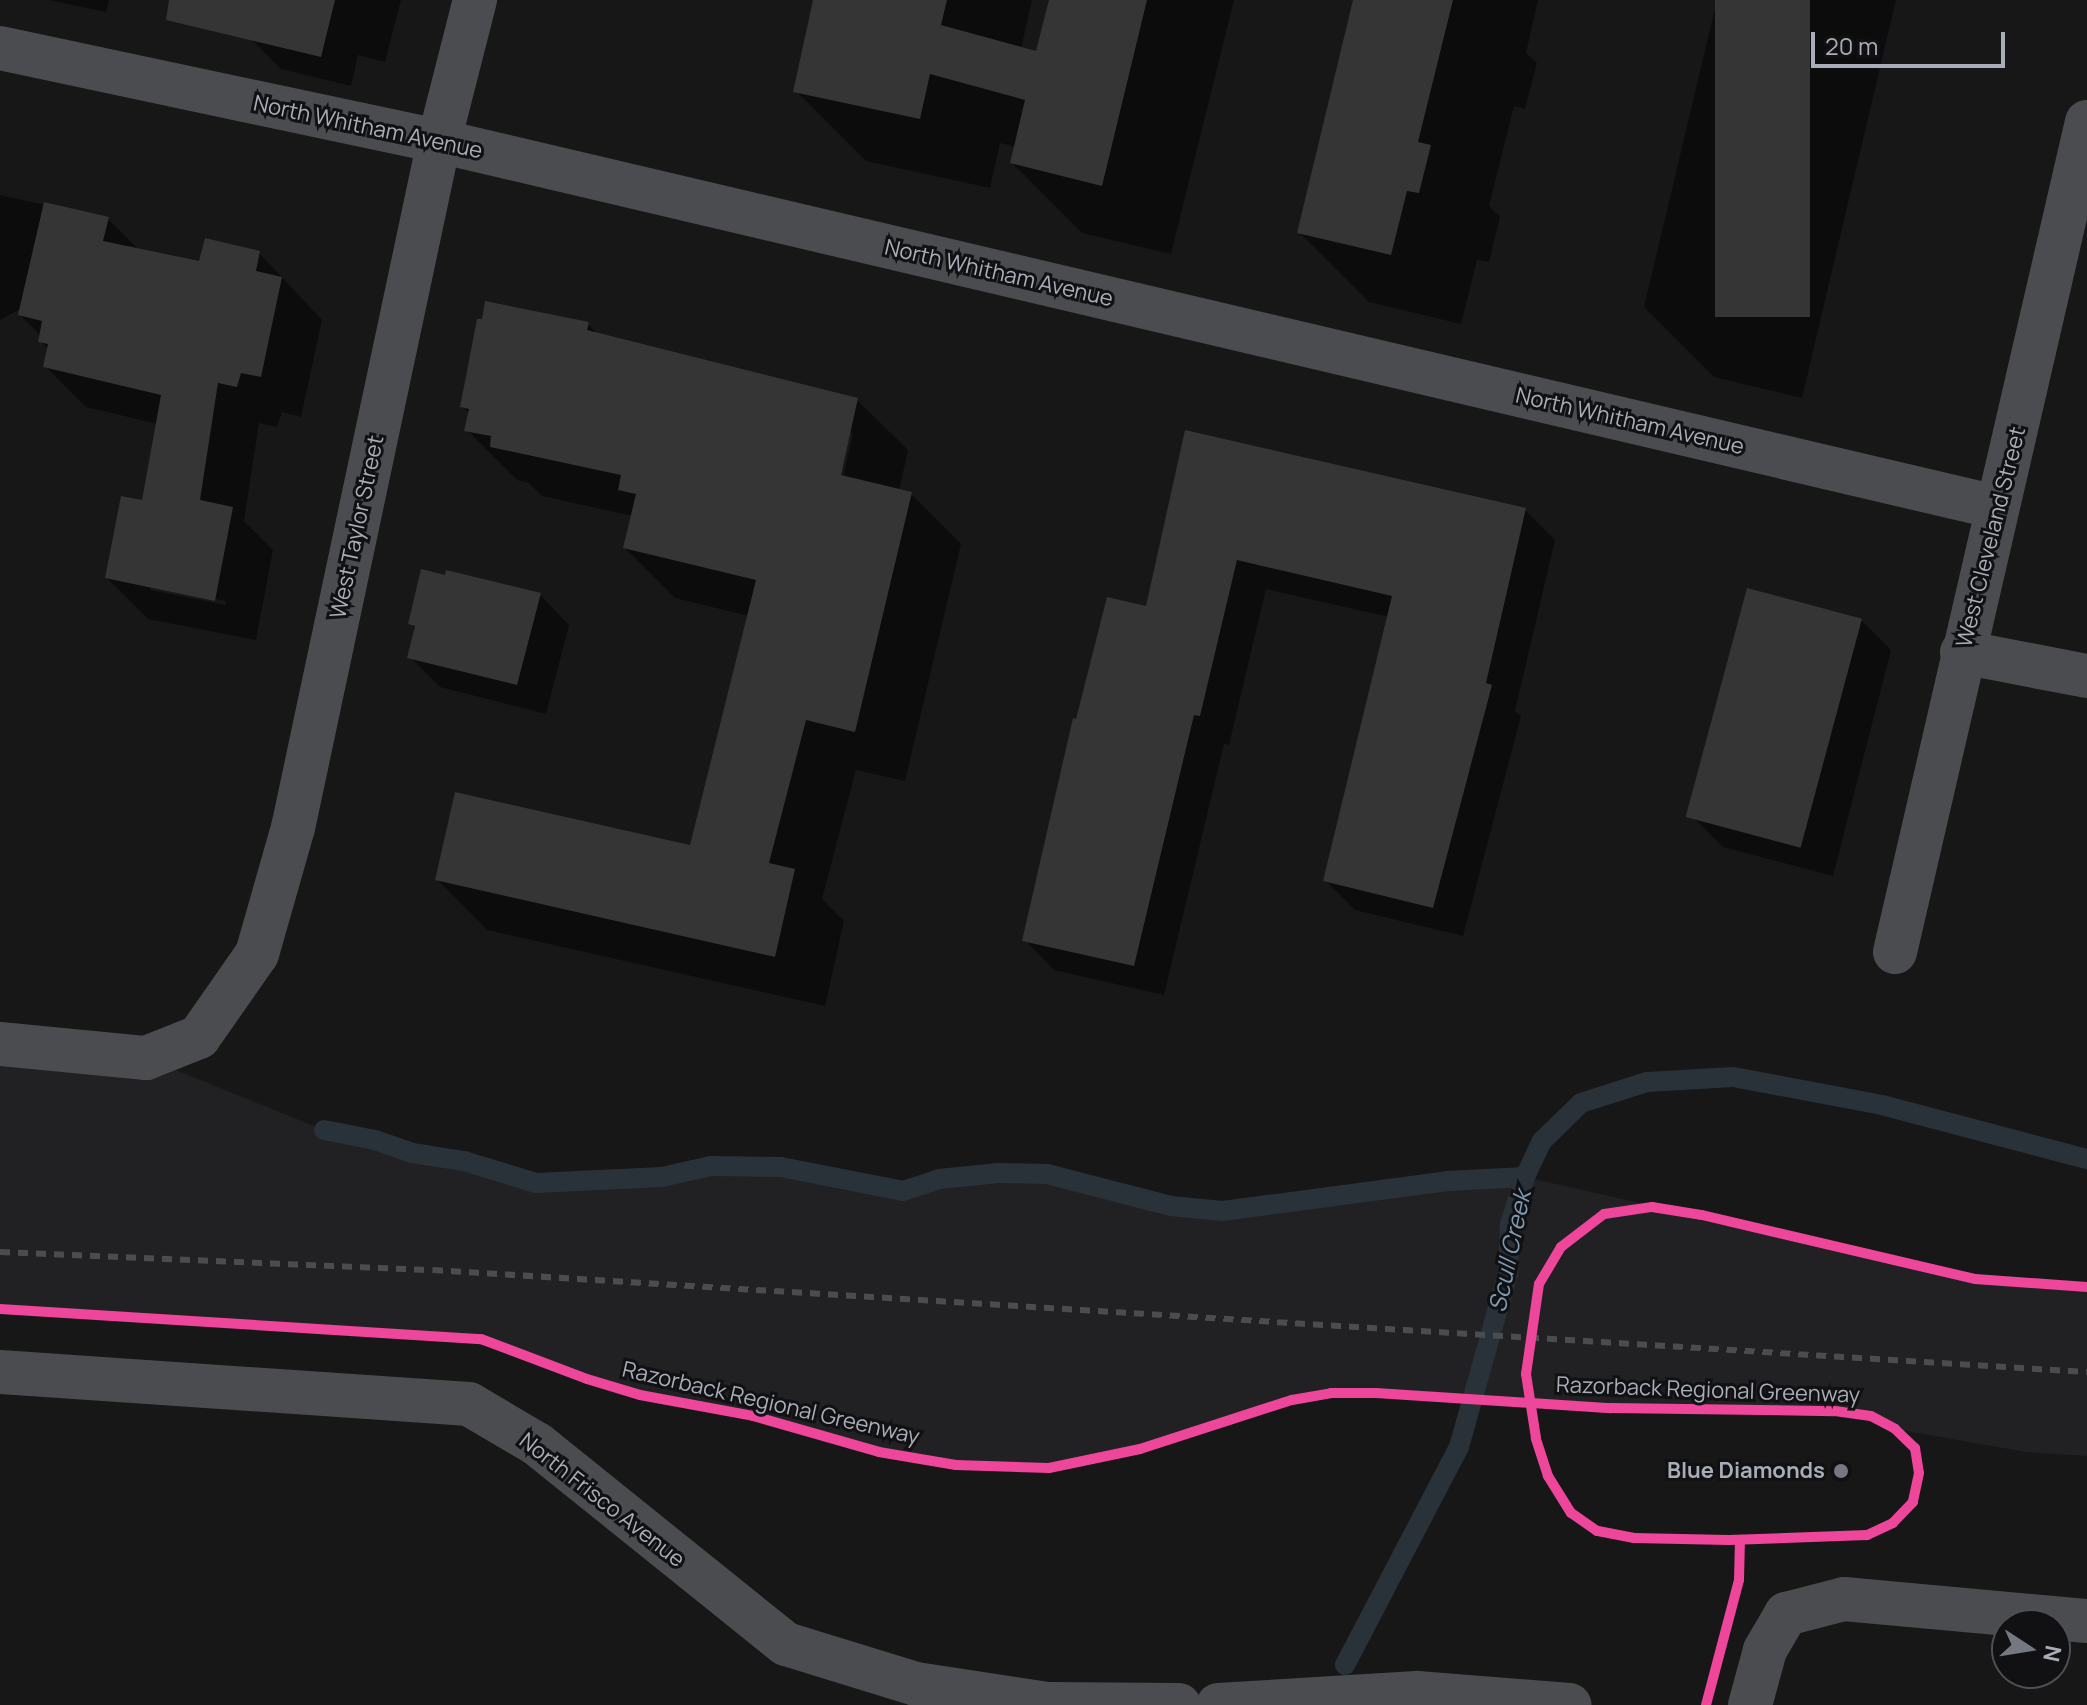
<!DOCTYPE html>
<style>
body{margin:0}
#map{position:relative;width:2087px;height:1705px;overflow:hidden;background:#171717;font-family:Manrope,sans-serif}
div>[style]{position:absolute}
.built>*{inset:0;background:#212123}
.shadow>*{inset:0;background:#0007}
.stream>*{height:20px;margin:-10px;padding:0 10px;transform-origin:10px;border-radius:10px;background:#2a3239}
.building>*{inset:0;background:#353536;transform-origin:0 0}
.minor>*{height:44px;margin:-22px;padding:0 22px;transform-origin:22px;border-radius:22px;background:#4b4c50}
.rail>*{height:6px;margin-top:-3px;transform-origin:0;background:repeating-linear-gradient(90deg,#4b4c4f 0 10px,transparent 0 18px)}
.cycleway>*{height:10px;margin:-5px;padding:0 5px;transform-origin:5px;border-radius:5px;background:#ed469a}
.dots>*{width:22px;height:22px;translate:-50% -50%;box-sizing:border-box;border:4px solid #111113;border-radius:50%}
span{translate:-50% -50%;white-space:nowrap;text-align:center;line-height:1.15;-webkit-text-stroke:6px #111113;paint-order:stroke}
.street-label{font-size:22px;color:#a8adb8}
.poi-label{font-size:22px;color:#a8adb8;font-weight:700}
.right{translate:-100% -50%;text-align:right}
.water-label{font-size:24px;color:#7f9bb3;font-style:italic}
.north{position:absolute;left:1991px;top:1609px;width:80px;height:80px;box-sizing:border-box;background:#111113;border:2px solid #4d4f55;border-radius:50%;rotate:102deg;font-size:22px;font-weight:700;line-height:32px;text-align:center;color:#a8adb8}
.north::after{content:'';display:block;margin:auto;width:28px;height:36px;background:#757880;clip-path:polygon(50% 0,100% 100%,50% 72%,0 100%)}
.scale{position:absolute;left:1811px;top:32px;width:194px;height:36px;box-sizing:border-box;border:4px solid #a8adb8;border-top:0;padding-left:10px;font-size:24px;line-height:28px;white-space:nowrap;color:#a8adb8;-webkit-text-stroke:6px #111113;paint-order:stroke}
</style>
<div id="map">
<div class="built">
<div style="clip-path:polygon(0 1044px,146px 1058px,324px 1130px,375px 1140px,412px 1153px,476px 1165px,536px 1183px,662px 1177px,711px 1166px,781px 1167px,903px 1191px,939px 1179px,999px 1173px,1047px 1174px,1171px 1206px,1223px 1211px,1447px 1181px,1525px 1177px,1975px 1279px,2087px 1287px,2087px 1456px,2026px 1452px,1895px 1429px,1871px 1416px,1835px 1411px,1611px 1408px,1331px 1393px,1291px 1400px,1140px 1449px,1049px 1468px,956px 1465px,879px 1452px,753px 1416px,640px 1395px,587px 1379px,481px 1339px,0 1309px)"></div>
</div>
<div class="shadow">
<div style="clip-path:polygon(49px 0,109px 0,106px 12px)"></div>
<div style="clip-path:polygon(259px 0,401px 0,385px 62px,358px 55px,351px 86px,281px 69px,251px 39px)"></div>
<div style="clip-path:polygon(815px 0,1032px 0,1021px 49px,1037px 54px,1051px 0,1234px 0,1171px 254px,1082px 233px,1012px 163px,1016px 147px,1000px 143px,990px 188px,866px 161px,796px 91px)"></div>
<div style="clip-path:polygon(1355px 0,1538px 0,1526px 53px,1537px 63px,1525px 109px,1514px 106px,1489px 206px,1500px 217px,1489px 262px,1477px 260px,1461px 324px,1369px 302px,1299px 232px)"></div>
<div style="clip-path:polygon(1717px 0,1896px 0,1802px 398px,1714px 377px,1644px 307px)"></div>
<div style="clip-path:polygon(evenodd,0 195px,108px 219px,140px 251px,201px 264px,259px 253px,322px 320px,301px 417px,282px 412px,277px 427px,259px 423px,244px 521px,273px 550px,256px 640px,148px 619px,107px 578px,143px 503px,158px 424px,86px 407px,45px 366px,49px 350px,40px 341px,41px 336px,20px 315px,22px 308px,0 320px,0 195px,151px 586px,226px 601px,225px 605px,151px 590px,151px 586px)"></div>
<div style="clip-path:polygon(evenodd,588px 324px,600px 336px,857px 400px,908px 450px,899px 491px,911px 494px,961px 544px,905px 781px,856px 770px,822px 899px,844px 921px,825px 1006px,487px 930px,437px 879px,692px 848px,749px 616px,675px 598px,625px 548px,633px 516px,542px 496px,529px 483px,517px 480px,467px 430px,470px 414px,462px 406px,588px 324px,849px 433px,853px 433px,841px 486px,837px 485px,849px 433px)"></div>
<div style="clip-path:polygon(1186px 432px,1525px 510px,1555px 540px,1515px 711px,1521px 716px,1463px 936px,1355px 910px,1325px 880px,1389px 617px,1266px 589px,1229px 745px,1224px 744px,1164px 995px,1054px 970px,1025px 940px,1078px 721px,1147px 609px)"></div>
<div style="clip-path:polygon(540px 595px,569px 625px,546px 714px,440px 687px,410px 657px,416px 629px,410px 623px)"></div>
<div style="clip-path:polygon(1861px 620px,1891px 650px,1833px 876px,1723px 847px,1693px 817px)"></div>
</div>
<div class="stream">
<div style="left:324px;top:1130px;width:52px;rotate:11.1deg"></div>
<div style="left:375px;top:1140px;width:39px;rotate:19deg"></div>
<div style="left:412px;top:1153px;width:53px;rotate:8.7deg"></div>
<div style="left:464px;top:1161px;width:75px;rotate:17deg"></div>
<div style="left:536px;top:1183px;width:126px;rotate:-2.7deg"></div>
<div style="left:662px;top:1177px;width:50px;rotate:-12.7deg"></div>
<div style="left:711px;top:1166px;width:70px;rotate:0.8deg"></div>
<div style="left:781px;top:1167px;width:124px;rotate:11.1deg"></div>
<div style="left:903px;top:1191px;width:38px;rotate:-18deg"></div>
<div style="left:939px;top:1179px;width:60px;rotate:-5.7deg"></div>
<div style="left:999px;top:1173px;width:48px;rotate:1.2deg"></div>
<div style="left:1047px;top:1174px;width:128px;rotate:14.5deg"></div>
<div style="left:1171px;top:1206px;width:52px;rotate:5.5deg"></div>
<div style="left:1223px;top:1211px;width:226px;rotate:-7.6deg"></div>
<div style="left:1447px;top:1181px;width:78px;rotate:-2.9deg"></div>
<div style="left:1345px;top:1665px;width:246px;rotate:-62.4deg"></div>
<div style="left:1459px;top:1447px;width:181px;rotate:-74.3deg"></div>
<div style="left:1508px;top:1273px;width:49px;rotate:-87.7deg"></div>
<div style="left:1510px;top:1224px;width:49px;rotate:-72.3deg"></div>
<div style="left:1525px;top:1177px;width:40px;rotate:-65deg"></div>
<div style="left:1542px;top:1141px;width:54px;rotate:-44.3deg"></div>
<div style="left:1581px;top:1103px;width:69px;rotate:-17.7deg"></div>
<div style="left:1647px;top:1082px;width:86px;rotate:-3.3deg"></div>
<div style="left:1733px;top:1077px;width:152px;rotate:10.6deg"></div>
<div style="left:1882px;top:1105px;width:212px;rotate:14.8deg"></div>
</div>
<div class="building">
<div style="clip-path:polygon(169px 0,335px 0,321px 57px,166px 20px)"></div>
<div style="clip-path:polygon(813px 0,947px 0,941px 25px,1036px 51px,1049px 0,1147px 0,1102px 186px,1010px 163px,1025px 100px,930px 74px,920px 119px,793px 92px)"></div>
<div style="clip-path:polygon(1353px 0,1453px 0,1418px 142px,1431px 145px,1419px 193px,1407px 191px,1391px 255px,1297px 233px)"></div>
<div style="left:1715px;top:0;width:95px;height:317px"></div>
<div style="clip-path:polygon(44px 202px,109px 217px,103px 241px,199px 261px,205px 238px,260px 251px,256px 271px,282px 277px,261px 377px,241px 373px,237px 387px,218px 383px,200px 500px,233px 507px,215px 601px,105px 578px,121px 496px,142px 500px,161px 395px,43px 367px,48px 344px,38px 342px,42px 321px,18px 315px)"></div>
<div style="clip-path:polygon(485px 301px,589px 322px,587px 330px,858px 398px,841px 475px,912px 492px,855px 732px,806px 720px,769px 863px,795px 869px,775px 957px,435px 880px,455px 792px,690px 845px,756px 580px,623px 548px,636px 494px,618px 490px,621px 475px,490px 447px,491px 436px,464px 431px,469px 409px,460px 407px,477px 319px,482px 319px)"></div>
<div style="clip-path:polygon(1185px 430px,1526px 508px,1486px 683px,1492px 685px,1433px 908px,1323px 881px,1392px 596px,1237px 560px,1200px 716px,1194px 715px,1134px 966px,1022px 941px,1073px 718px,1076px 719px,1107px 597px,1146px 606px)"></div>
<div style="clip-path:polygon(421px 569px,445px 575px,446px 570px,541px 593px,517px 685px,407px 658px,415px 626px,408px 624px)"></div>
<div style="left:1747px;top:588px;width:119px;height:237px;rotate:15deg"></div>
</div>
<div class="minor">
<div style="left:0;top:48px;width:449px;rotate:12deg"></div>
<div style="left:439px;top:141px;width:1599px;rotate:13.23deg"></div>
<div style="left:1962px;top:652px;width:127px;rotate:10.9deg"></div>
<div style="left:1895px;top:952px;width:852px;rotate:-76.98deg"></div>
<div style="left:0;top:1044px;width:147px;rotate:5.5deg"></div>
<div style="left:146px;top:1058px;width:57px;rotate:-21.6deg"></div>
<div style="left:199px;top:1037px;width:101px;rotate:-55.1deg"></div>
<div style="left:257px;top:954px;width:131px;rotate:-74.1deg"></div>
<div style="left:293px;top:828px;width:702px;rotate:-78deg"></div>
<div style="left:439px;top:141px;width:146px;rotate:-75.7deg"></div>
<div style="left:0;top:1372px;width:470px;rotate:3.9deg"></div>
<div style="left:469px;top:1404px;width:79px;rotate:30.5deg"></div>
<div style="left:537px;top:1444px;width:319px;rotate:38.8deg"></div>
<div style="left:786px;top:1644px;width:136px;rotate:17.1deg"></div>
<div style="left:916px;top:1684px;width:133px;rotate:8.7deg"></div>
<div style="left:1047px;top:1704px;width:132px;rotate:0.4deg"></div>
<div style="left:1218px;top:1705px;width:199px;rotate:-3.5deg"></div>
<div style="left:1417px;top:1693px;width:153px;rotate:4.5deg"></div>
<div style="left:1750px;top:1705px;width:57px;rotate:-74.7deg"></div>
<div style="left:1765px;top:1650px;width:42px;rotate:-59.7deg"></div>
<div style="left:1786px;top:1614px;width:60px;rotate:-14.5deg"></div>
<div style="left:1844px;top:1599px;width:244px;rotate:5.2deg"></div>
</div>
<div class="rail">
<div style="left:0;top:1252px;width:433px;rotate:2.4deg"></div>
<div style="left:433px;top:1270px;width:1657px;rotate:3.53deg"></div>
</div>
<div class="cycleway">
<div style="left:0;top:1309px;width:482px;rotate:3.6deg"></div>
<div style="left:481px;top:1339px;width:113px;rotate:20.7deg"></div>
<div style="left:587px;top:1379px;width:55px;rotate:16.8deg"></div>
<div style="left:640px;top:1395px;width:115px;rotate:10.5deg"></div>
<div style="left:753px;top:1416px;width:131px;rotate:15.9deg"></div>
<div style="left:879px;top:1452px;width:78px;rotate:9.6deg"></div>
<div style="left:956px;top:1465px;width:93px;rotate:1.8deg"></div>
<div style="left:1049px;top:1468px;width:93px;rotate:-11.8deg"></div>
<div style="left:1140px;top:1449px;width:160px;rotate:-17.9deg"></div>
<div style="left:1292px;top:1400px;width:40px;rotate:-10deg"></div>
<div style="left:1331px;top:1393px;width:45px"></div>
<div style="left:1376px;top:1393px;width:235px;rotate:3.7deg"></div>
<div style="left:1611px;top:1408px;width:224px;rotate:0.8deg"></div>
<div style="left:1835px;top:1411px;width:36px;rotate:8deg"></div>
<div style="left:1871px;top:1416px;width:27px;rotate:28deg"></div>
<div style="left:1895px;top:1429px;width:28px;rotate:44deg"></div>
<div style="left:1915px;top:1448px;width:25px;rotate:81deg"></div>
<div style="left:1919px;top:1473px;width:30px;rotate:102deg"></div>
<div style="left:1913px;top:1502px;width:29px;rotate:134deg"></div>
<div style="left:1893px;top:1523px;width:29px;rotate:155deg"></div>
<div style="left:1867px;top:1535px;width:138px;rotate:177.9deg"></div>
<div style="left:1729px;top:1540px;width:95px;rotate:-178.8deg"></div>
<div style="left:1634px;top:1538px;width:38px;rotate:-169deg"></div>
<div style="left:1597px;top:1531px;width:32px;rotate:-145deg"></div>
<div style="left:1571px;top:1513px;width:44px;rotate:-121.9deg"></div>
<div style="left:1548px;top:1476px;width:40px;rotate:-108deg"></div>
<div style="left:1536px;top:1438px;width:65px;rotate:-98.9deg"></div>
<div style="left:1526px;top:1374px;width:91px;rotate:-81.8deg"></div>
<div style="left:1539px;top:1284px;width:43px;rotate:-59.3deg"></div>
<div style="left:1561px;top:1247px;width:54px;rotate:-37.5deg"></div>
<div style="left:1604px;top:1214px;width:49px;rotate:-8.3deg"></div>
<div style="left:1652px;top:1207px;width:51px;rotate:9.1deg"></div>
<div style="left:1702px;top:1215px;width:280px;rotate:13.2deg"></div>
<div style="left:1975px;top:1279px;width:112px;rotate:4.1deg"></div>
<div style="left:1706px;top:1705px;width:129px;rotate:-75.2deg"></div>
<div style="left:1739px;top:1580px;width:40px;rotate:-88.6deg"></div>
</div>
<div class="dots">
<div style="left:1841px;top:1471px;background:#757880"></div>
</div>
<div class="street-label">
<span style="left:368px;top:127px;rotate:12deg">North Whitham Avenue</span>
<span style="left:999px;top:273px;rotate:13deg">North Whitham Avenue</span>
<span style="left:1630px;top:421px;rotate:13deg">North Whitham Avenue</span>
<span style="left:357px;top:527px;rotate:-78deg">West Taylor Street</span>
<span style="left:1991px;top:537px;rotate:-76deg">West Cleveland Street</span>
<span style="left:1708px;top:1390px;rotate:2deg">Razorback Regional Greenway</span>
<span style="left:771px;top:1403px;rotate:13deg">Razorback Regional Greenway</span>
<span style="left:602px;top:1500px;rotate:38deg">North Frisco Avenue</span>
</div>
<div class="poi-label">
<span class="right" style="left:1825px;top:1471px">Blue Diamonds</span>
</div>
<div class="water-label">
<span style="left:1509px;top:1251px;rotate:-78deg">Scull Creek</span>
</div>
<div class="north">N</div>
<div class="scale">20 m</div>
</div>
